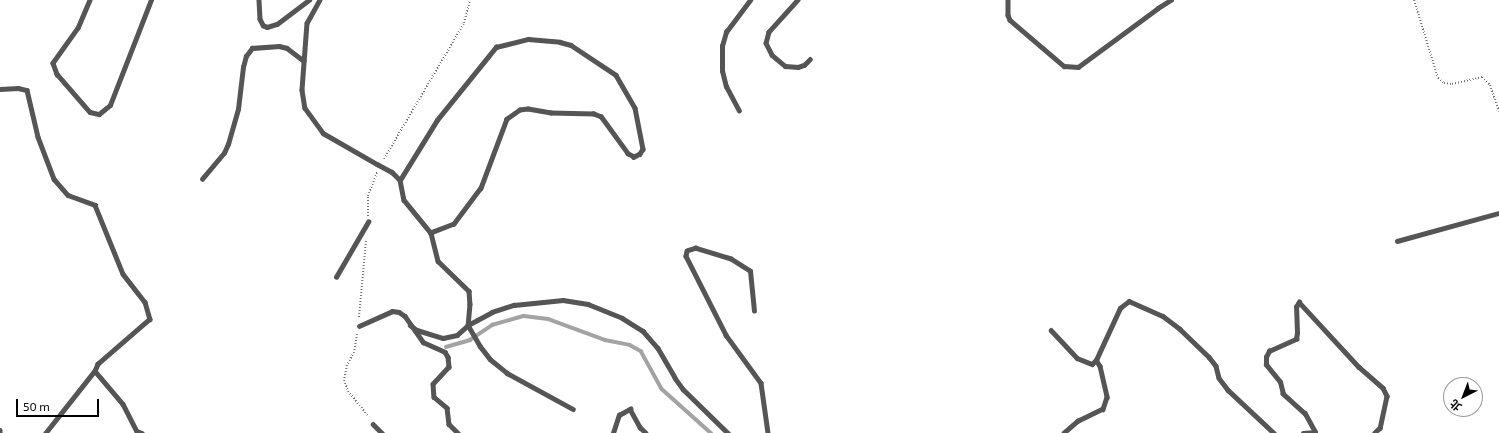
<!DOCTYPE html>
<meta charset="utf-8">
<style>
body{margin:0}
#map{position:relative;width:1499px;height:433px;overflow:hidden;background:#fff;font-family:"Exo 2","Noto Sans TC",sans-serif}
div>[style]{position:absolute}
.stream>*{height:3.5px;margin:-1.75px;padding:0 1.75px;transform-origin:1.75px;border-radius:1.75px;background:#a3a3a3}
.path>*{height:2px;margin-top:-1px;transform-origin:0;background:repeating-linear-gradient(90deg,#777 0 1px,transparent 0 3px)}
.service>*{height:4.5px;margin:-2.25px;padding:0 2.25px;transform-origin:2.25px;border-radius:2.25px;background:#555}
.service-bridge>*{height:4.5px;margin:-2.25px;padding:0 2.25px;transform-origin:2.25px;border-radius:2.25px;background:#555}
span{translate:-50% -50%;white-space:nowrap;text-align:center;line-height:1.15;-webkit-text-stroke:3.5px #fff;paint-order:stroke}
.north{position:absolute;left:1443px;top:377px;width:40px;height:40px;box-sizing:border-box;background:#fff;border:1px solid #999;border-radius:50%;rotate:222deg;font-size:11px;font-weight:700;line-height:16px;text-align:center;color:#000}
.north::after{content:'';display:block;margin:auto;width:14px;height:18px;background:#000;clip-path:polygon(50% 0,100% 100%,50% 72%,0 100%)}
.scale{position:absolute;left:16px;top:399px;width:83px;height:18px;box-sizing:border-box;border:2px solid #000;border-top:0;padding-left:5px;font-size:12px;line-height:14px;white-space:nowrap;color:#000;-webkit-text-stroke:3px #fff;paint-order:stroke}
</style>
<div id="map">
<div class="stream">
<div style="left:446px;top:347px;width:25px;rotate:-16deg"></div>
<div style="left:470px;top:340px;width:27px;rotate:-34deg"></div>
<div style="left:492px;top:325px;width:33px;rotate:-16deg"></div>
<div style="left:524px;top:316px;width:24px;rotate:7deg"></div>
<div style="left:548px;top:319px;width:61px;rotate:20.2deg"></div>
<div style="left:605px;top:340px;width:25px;rotate:11deg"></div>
<div style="left:630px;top:345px;width:13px;rotate:29deg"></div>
<div style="left:641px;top:351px;width:43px;rotate:61.1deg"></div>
<div style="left:662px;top:389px;width:66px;rotate:41.9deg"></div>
</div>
<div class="path">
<div style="left:1414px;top:0;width:82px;rotate:72.9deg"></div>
<div style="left:1438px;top:78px;width:8px;rotate:40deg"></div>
<div style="left:1444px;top:83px;width:8px;rotate:7deg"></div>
<div style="left:1452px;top:84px;width:31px;rotate:-13deg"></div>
<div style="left:1482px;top:77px;width:11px;rotate:45deg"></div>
<div style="left:1490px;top:85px;width:28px;rotate:71deg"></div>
<div style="left:384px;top:159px;width:158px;rotate:-59.5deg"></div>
<div style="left:464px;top:23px;width:24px;rotate:-75deg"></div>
<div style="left:368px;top:216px;width:20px;rotate:-90deg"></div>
<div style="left:368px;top:196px;width:26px;rotate:-69deg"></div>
<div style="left:359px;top:317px;width:77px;rotate:-84.8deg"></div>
<div style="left:357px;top:334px;width:18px;rotate:99deg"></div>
<div style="left:354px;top:352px;width:15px;rotate:118deg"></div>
<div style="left:347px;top:365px;width:15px;rotate:101deg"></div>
<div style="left:344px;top:380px;width:12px;rotate:70deg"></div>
<div style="left:348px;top:391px;width:33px;rotate:51deg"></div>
</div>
<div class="service">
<div style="left:90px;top:0;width:30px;rotate:113deg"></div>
<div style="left:78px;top:28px;width:43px;rotate:125.5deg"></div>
<div style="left:53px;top:63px;width:12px;rotate:70deg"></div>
<div style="left:57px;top:74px;width:50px;rotate:49deg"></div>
<div style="left:90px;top:112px;width:9px;rotate:13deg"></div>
<div style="left:99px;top:114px;width:14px;rotate:-39deg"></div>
<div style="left:110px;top:105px;width:113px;rotate:-68.7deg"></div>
<div style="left:259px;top:0;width:19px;rotate:87deg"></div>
<div style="left:260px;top:19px;width:7px;rotate:63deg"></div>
<div style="left:263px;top:25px;width:4px;rotate:27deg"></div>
<div style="left:267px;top:27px;width:10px;rotate:-17deg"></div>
<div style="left:277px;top:24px;width:40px;rotate:-37deg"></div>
<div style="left:320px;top:0;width:26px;rotate:119deg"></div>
<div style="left:307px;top:23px;width:67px;rotate:94.3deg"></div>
<div style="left:302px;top:90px;width:18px;rotate:81deg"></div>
<div style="left:305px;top:108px;width:31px;rotate:54deg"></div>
<div style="left:323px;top:133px;width:62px;rotate:29.9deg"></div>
<div style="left:798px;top:0;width:43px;rotate:132.2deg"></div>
<div style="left:769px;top:32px;width:11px;rotate:105deg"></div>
<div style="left:766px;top:43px;width:13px;rotate:63deg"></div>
<div style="left:772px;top:55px;width:17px;rotate:40deg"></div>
<div style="left:785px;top:66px;width:13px;rotate:4deg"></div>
<div style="left:798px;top:67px;width:6px;rotate:-18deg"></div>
<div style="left:804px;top:65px;width:8px;rotate:-45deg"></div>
<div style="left:1008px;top:0;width:15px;rotate:90deg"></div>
<div style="left:1008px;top:15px;width:5px;rotate:68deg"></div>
<div style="left:1010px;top:20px;width:71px;rotate:40.4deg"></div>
<div style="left:1064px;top:66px;width:14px;rotate:4deg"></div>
<div style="left:1078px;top:67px;width:99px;rotate:-36.4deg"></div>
<div style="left:1158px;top:8px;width:15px;rotate:-32deg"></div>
<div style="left:0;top:89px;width:18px;rotate:-3deg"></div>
<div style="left:18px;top:88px;width:9px;rotate:13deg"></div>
<div style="left:27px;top:90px;width:48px;rotate:76.8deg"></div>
<div style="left:38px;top:137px;width:45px;rotate:69.1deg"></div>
<div style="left:54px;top:179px;width:21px;rotate:49deg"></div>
<div style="left:68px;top:195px;width:29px;rotate:20deg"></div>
<div style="left:95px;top:205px;width:74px;rotate:67.9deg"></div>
<div style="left:123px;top:274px;width:36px;rotate:52deg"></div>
<div style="left:145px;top:302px;width:18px;rotate:74deg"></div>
<div style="left:150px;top:319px;width:69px;rotate:139.1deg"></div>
<div style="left:98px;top:364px;width:8px;rotate:113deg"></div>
<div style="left:95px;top:371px;width:79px;rotate:128.3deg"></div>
<div style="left:739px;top:111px;width:27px;rotate:-118deg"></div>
<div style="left:726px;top:87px;width:16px;rotate:-104deg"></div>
<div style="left:722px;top:71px;width:25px;rotate:-90deg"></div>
<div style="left:722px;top:46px;width:15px;rotate:-74deg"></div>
<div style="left:726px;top:32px;width:40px;rotate:-53deg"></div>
<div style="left:392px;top:172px;width:11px;rotate:45deg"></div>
<div style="left:400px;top:180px;width:20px;rotate:79deg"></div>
<div style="left:404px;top:200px;width:43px;rotate:50.7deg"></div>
<div style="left:431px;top:233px;width:29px;rotate:76deg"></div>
<div style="left:438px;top:261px;width:43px;rotate:44.1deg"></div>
<div style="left:469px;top:291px;width:13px;rotate:86deg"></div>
<div style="left:470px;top:304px;width:21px;rotate:95deg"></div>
<div style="left:468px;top:325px;width:24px;rotate:60deg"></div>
<div style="left:480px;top:346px;width:16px;rotate:52deg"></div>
<div style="left:490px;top:359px;width:22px;rotate:39deg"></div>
<div style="left:507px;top:373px;width:75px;rotate:28.6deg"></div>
<div style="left:202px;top:179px;width:34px;rotate:-50deg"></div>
<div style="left:224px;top:153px;width:10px;rotate:-66deg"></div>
<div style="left:228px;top:144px;width:36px;rotate:-74deg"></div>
<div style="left:238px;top:109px;width:42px;rotate:-83.2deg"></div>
<div style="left:243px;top:67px;width:11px;rotate:-75deg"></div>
<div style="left:246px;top:56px;width:10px;rotate:-53deg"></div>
<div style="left:252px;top:48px;width:27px;rotate:-4deg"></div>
<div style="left:279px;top:46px;width:8px;rotate:14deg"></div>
<div style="left:287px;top:48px;width:21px;rotate:37deg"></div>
<div style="left:400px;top:180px;width:70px;rotate:-58.3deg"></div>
<div style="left:437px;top:120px;width:94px;rotate:-51.1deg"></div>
<div style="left:496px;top:47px;width:33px;rotate:-14deg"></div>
<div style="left:528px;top:39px;width:32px;rotate:5deg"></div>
<div style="left:560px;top:42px;width:11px;rotate:15deg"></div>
<div style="left:571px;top:45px;width:54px;rotate:33.7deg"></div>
<div style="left:616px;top:75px;width:38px;rotate:60deg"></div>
<div style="left:635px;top:108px;width:42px;rotate:79deg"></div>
<div style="left:643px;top:149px;width:6px;rotate:121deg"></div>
<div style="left:640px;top:154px;width:7px;rotate:153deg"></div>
<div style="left:634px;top:157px;width:7px;rotate:-153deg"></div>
<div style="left:628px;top:154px;width:46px;rotate:-126.1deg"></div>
<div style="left:601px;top:117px;width:8px;rotate:-157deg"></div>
<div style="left:594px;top:114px;width:43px;rotate:-178.7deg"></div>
<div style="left:551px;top:113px;width:23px;rotate:-170deg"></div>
<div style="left:528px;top:109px;width:8px;rotate:173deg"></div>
<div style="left:520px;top:110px;width:16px;rotate:145deg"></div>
<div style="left:507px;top:119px;width:74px;rotate:110.6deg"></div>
<div style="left:481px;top:188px;width:45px;rotate:126.9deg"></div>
<div style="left:454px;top:224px;width:25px;rotate:159deg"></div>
<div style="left:1397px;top:241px;width:106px;rotate:-15.4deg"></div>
<div style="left:336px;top:277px;width:64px;rotate:-59.8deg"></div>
<div style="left:754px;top:311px;width:40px;rotate:-95.7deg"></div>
<div style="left:750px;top:271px;width:22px;rotate:-148deg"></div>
<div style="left:731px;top:259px;width:37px;rotate:-163deg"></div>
<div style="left:696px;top:248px;width:9px;rotate:162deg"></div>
<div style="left:687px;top:251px;width:5px;rotate:101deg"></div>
<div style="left:686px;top:256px;width:89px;rotate:63.1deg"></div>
<div style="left:726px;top:335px;width:59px;rotate:53.9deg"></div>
<div style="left:761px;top:383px;width:50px;rotate:82deg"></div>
<div style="left:410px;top:325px;width:9px;rotate:36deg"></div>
<div style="left:417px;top:330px;width:27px;rotate:17deg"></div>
<div style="left:443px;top:338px;width:14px;rotate:-12deg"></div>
<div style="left:457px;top:335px;width:15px;rotate:-42deg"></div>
<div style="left:468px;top:325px;width:27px;rotate:-28deg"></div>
<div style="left:492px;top:312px;width:23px;rotate:-18deg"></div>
<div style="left:514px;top:305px;width:49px;rotate:-5.8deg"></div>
<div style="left:563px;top:300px;width:25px;rotate:9deg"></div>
<div style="left:588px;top:304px;width:37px;rotate:22deg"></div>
<div style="left:622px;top:318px;width:25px;rotate:32deg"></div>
<div style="left:643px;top:331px;width:23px;rotate:49deg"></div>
<div style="left:658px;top:348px;width:34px;rotate:60deg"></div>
<div style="left:675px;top:378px;width:14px;rotate:54deg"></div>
<div style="left:683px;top:389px;width:63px;rotate:44.4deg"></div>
<div style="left:359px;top:326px;width:36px;rotate:-24deg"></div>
<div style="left:392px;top:311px;width:7px;rotate:8deg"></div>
<div style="left:399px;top:312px;width:7px;rotate:34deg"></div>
<div style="left:405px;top:316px;width:32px;rotate:55deg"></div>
<div style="left:423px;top:342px;width:24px;rotate:24deg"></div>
<div style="left:445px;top:352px;width:6px;rotate:59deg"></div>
<div style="left:448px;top:357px;width:10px;rotate:84deg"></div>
<div style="left:449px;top:367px;width:23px;rotate:133deg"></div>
<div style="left:433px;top:384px;width:13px;rotate:86deg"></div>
<div style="left:434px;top:397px;width:17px;rotate:40deg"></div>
<div style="left:447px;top:408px;width:16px;rotate:83deg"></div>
<div style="left:449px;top:424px;width:13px;rotate:45deg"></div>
<div style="left:1051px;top:330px;width:38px;rotate:47deg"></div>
<div style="left:1077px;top:358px;width:16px;rotate:22deg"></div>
<div style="left:1092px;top:364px;width:6px;rotate:-45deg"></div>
<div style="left:1096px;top:360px;width:7px;rotate:56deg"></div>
<div style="left:1100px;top:366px;width:32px;rotate:77deg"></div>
<div style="left:1107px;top:397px;width:13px;rotate:108deg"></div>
<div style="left:1103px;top:409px;width:28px;rotate:154deg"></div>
<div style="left:1078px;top:421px;width:18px;rotate:139deg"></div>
<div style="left:1096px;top:360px;width:57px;rotate:-65.2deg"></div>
<div style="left:1120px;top:308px;width:11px;rotate:-38deg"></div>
<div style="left:1129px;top:301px;width:37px;rotate:24deg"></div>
<div style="left:1163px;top:316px;width:21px;rotate:37deg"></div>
<div style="left:1180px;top:329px;width:40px;rotate:44deg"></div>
<div style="left:1209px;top:357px;width:11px;rotate:52deg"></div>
<div style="left:1216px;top:366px;width:12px;rotate:76deg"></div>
<div style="left:1219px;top:378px;width:15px;rotate:53deg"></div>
<div style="left:1228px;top:390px;width:63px;rotate:43.1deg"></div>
<div style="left:95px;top:371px;width:43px;rotate:49.7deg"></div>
<div style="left:123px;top:404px;width:30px;rotate:63deg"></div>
<div style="left:137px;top:431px;width:5px;rotate:22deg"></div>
<div style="left:373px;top:424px;width:13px;rotate:45deg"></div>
<div style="left:0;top:430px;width:3px;rotate:90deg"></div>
<div style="left:613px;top:433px;width:19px;rotate:-72deg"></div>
<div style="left:619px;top:415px;width:13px;rotate:-29deg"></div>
<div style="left:630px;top:409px;width:21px;rotate:61deg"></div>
<div style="left:640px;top:427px;width:8px;rotate:45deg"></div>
<div style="left:1303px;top:433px;width:12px;rotate:-5deg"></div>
<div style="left:1315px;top:432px;width:21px;rotate:-119deg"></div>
<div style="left:1305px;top:414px;width:30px;rotate:-138deg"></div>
<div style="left:1283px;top:394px;width:12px;rotate:-104deg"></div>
<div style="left:1280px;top:382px;width:22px;rotate:-129deg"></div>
<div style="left:1266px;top:365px;width:8px;rotate:-90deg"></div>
<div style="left:1266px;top:357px;width:7px;rotate:-63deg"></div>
<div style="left:1269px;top:351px;width:30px;rotate:-24deg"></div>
<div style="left:1296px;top:339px;width:6px;rotate:-81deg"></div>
<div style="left:1297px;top:333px;width:26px;rotate:-92deg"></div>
<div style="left:1296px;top:307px;width:6px;rotate:-59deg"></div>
<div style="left:1299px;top:302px;width:88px;rotate:47.3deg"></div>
<div style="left:1359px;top:367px;width:32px;rotate:41deg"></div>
<div style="left:1383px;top:388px;width:9px;rotate:63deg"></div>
<div style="left:1387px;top:396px;width:33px;rotate:102deg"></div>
<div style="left:1380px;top:428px;width:7px;rotate:135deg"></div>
</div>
<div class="service-bridge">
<div style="left:377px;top:164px;width:17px;rotate:28deg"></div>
</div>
<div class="north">北</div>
<div class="scale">50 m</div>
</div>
